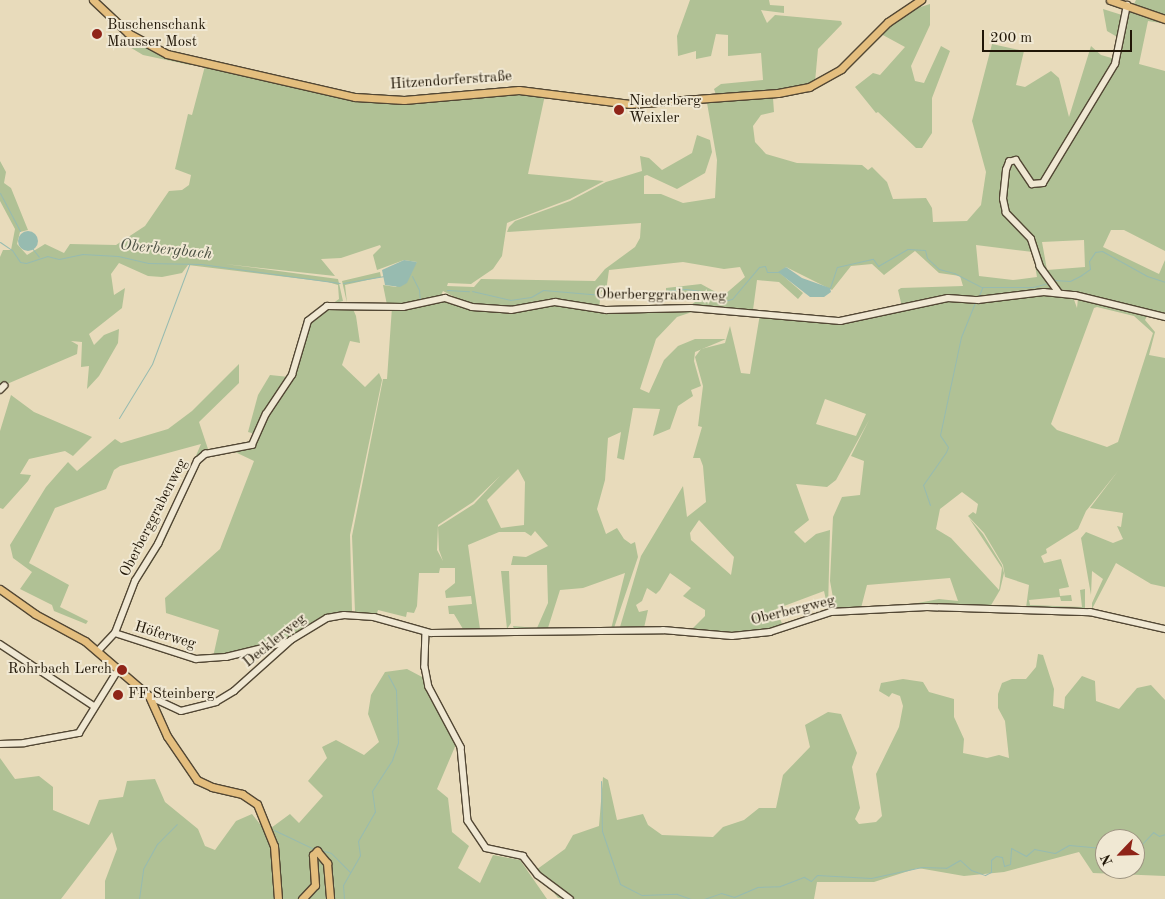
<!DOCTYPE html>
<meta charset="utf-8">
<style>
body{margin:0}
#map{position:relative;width:1165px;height:899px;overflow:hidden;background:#e8dbbb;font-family:"Old Standard TT",serif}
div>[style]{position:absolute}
.green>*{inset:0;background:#b0c195}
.water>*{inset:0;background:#97bbb0}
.round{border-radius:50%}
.stream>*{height:1px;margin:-0.5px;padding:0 0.5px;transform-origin:0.5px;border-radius:0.5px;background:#97bbb0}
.roads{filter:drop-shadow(1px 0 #524734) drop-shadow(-1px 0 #524734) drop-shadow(0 1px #524734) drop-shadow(0 -1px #524734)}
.minor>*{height:5.5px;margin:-2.75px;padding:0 2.75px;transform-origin:2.75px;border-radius:2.75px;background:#f0e8d3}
.major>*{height:7px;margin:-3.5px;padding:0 3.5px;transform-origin:3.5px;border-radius:3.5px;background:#e4be7e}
.dots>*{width:14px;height:14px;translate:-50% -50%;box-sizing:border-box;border:2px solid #f0e8d3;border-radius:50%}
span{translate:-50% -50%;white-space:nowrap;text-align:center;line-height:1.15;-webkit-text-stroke:4px #f0e8d3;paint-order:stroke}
.poi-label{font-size:15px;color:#201607}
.left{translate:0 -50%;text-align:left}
.right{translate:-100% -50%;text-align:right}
.street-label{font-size:15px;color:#201607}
.water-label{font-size:16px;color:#4a5042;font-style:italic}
.north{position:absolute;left:1095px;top:829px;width:50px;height:50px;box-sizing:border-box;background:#f0e8d3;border:1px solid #9d9481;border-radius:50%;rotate:246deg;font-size:14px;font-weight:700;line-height:20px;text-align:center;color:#201607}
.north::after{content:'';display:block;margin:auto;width:18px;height:22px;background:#8f2418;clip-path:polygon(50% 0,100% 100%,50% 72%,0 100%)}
.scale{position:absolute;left:982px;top:30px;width:150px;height:22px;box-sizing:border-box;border:2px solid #201607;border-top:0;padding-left:6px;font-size:15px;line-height:18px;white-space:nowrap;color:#201607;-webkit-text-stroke:4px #f0e8d3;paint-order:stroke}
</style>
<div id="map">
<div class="green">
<div style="clip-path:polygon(690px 0,769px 0,770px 5px,784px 6px,784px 13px,761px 10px,767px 23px,775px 15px,841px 21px,842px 24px,818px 49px,815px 82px,795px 89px,716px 95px,714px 89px,721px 84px,763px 80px,761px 53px,728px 56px,728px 35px,716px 34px,711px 56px,696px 59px,696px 51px,678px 56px,677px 36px)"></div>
<div style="clip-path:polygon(1136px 0,1165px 0,1165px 16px,1134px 4px)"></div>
<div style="clip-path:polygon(930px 4px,930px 25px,911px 66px,915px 81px,924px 83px,941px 46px,950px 51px,932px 98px,932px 133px,922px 148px,916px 148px,878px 112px,876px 113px,855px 87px,873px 73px,880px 75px,905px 47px,881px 34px,911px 10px)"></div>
<div style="clip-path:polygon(1103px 9px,1122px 15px,1119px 38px,1107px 31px)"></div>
<div style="clip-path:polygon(evenodd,1129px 10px,1161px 23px,1148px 21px,1139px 64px,1165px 71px,1165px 251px,1124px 230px,1111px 230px,1103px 247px,1159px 274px,1165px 260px,1165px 315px,1060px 289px,1043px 270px,1035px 246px,1011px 219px,1004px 199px,1007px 171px,1013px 161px,1033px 186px,1041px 187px,1050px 176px,1110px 75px,1129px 10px,1084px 240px,1085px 267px,1047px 270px,1042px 242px,1084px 240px)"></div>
<div style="clip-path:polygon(132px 39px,156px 52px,191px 63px,190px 65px,143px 55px,128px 46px)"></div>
<div style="clip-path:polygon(evenodd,992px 44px,1024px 51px,1016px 85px,1025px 87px,1051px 71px,1059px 78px,1069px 117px,1091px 46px,1101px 55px,1115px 59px,1042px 182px,1036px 184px,1014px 158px,1003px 177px,1006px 216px,1027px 236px,1050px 284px,1050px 291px,902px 307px,898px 290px,901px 288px,963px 286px,960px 276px,939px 273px,915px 251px,884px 275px,872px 264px,851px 266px,832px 290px,786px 267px,780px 273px,803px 293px,798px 299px,779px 282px,757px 280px,753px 310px,691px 305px,699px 299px,685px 293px,677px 300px,674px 292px,666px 292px,666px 288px,701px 284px,723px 296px,745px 277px,740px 267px,724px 269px,683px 262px,609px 270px,606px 291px,601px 292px,599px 308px,567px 302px,522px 309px,472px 306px,443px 291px,440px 297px,416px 304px,387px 305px,383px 285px,396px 287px,417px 262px,404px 260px,377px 270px,373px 255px,381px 247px,380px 245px,341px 258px,321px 259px,335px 276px,225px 264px,338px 279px,343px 301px,332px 304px,339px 299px,338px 285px,328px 282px,188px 265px,182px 273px,162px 277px,148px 276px,119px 263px,111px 274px,114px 295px,125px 288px,122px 308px,89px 334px,94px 345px,104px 335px,119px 329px,118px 343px,99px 376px,87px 389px,89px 366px,81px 367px,82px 342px,71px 341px,78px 345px,77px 354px,0 387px,0 257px,3px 250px,11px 250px,15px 229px,0 201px,0 161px,6px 172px,4px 183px,11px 188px,28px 230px,20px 232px,17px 244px,27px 255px,45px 244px,64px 253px,70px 244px,116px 245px,145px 226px,169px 191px,182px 190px,189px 185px,191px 175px,175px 169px,188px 114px,192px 115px,205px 66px,376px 102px,518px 92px,545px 95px,528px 174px,604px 181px,570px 199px,507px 223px,502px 256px,493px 269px,471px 284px,448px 283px,447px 286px,474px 287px,481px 279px,595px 281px,605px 269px,635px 247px,640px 238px,641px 223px,507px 232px,509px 227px,515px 221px,570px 201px,606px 182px,642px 171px,640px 156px,649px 158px,662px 170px,692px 153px,697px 135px,710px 140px,712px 152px,705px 173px,677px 189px,647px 175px,644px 176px,644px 194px,661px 194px,683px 203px,715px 198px,717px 160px,707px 103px,773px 98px,774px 112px,761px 115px,753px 126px,755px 142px,766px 154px,797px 163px,862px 165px,868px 170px,872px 167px,887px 182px,893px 199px,926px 198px,932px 208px,933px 222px,967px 221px,981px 205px,986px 172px,972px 121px,992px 44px,976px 245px,1033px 252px,1037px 277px,1013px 280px,979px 276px,976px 245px)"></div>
<div style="clip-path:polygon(380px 272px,381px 277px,345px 285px,347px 303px,342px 281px)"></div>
<div style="clip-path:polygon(evenodd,1044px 293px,1073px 297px,1077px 308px,1078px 298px,1147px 316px,1145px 320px,1155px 332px,1149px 355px,1165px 358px,1165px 587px,1151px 584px,1116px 563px,1092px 609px,1092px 603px,1103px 579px,1092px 571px,1091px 595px,1081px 538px,1086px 532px,1113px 543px,1123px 539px,1117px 526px,1121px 527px,1123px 513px,1090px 508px,1118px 471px,1086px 511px,1078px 529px,1046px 549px,1047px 553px,1041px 556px,1044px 563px,1061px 559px,1069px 587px,1059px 589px,1060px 596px,1071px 595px,1072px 601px,1061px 601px,1060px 597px,1029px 600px,1030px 605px,1082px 607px,1080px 590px,1085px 589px,1085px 609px,1026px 608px,1029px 585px,1005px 577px,1003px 565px,984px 533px,968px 516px,973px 512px,976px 514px,978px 504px,962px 492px,940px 509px,936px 529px,951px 538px,999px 590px,1002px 568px,969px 518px,983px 534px,1002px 565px,1004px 573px,1000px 590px,990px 607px,902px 606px,939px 599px,958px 601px,950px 578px,867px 585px,861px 608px,835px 609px,830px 581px,833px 517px,842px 497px,860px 495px,864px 461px,851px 456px,869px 420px,836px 480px,827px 487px,796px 484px,809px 520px,794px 532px,805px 543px,816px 534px,830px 530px,828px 609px,824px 591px,776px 609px,783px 626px,738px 634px,695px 630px,692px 629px,705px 616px,705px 610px,683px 596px,691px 588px,670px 573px,660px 590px,656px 594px,647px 588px,642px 601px,636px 605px,639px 612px,648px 610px,644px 628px,620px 627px,641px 556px,683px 486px,687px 517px,706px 502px,703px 466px,700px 458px,693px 458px,702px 427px,698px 426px,703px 386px,695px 357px,701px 349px,725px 343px,730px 326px,741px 373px,750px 374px,760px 314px,830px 322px,938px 301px,1044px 293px,1097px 307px,1134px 316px,1153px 333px,1118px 442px,1107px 447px,1057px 430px,1051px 424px,1094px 308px,1097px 307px,1044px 293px,825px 399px,866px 414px,856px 436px,816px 424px,825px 399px,1044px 293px,699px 520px,734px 557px,731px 575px,691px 540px,690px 533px,699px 520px)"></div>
<div style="clip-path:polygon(evenodd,440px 300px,511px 311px,547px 304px,601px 311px,670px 309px,715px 312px,692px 312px,677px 317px,656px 339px,640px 389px,649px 393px,664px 360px,678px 346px,695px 339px,726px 339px,695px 352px,694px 361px,701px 386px,691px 390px,693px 396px,678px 406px,670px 429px,653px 436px,660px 409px,633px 408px,624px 460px,617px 458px,621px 432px,608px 438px,605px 480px,597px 509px,606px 534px,617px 528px,624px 539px,631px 544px,635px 542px,638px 557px,614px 628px,611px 629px,625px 573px,583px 588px,560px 590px,547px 631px,514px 629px,513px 626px,537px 628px,548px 603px,547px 565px,511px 565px,513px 556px,526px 557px,548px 546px,535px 531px,531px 536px,525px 532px,499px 532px,468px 545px,480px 629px,463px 629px,454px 614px,449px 614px,448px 606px,472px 604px,471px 596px,446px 598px,445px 591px,455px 583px,455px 568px,440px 568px,439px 573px,419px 573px,417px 606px,414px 613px,407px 612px,406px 617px,378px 610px,376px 616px,355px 612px,352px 536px,383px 379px,387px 379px,392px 307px,440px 300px,518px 469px,525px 482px,524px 525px,501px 528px,487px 500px,518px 469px,440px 300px,500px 476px,474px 504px,438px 527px,439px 550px,443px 561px,437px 550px,438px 525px,473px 502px,500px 476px)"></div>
<div style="clip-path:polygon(325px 308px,353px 309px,356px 316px,360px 343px,350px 341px,342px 365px,365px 387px,379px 373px,382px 380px,350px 535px,352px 611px,290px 639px,213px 657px,219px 630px,166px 613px,165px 598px,220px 549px,254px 461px,233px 451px,253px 447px,261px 428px,283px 391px,309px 321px)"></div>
<div style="clip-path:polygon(239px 364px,239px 383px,199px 422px,209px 452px,195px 458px,201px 444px,120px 466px,114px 470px,106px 489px,55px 508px,29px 563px,69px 585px,60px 607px,88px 621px,86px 624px,54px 611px,52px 605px,20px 589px,32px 572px,13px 558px,10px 545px,46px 487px,68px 462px,77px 471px,115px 439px,121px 443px,168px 429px,192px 411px)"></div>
<div style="clip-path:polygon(270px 375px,289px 377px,255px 434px,248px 432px,258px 395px)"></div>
<div style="clip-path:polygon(11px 395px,34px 412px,92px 437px,73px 456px,65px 451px,29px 459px,20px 474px,31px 475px,28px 481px,3px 509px,0 508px,0 431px)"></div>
<div style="clip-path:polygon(203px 457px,162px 546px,145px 573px,143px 571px,196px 465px)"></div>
<div style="clip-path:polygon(501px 571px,509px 571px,511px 623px,507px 629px)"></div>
<div style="clip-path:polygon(evenodd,1038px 654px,1043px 655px,1054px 689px,1053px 706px,1064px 709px,1065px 697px,1082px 676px,1095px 681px,1096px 701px,1119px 709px,1137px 688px,1151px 685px,1165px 700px,1165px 876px,1093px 873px,1079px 852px,1004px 872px,964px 876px,918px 868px,874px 882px,817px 882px,814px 899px,572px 899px,558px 898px,536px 870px,565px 849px,573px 835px,599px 826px,603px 777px,608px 780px,617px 820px,643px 814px,648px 825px,662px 835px,713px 837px,723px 827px,744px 820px,759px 808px,776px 808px,783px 775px,810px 747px,805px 725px,828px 712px,841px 714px,857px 753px,852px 767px,860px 808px,855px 819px,859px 824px,876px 822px,882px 816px,876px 774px,899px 727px,903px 706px,900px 696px,892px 693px,889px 697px,879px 691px,881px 683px,903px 679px,923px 682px,929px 692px,954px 699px,954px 717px,964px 739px,963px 753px,987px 758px,999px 755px,1009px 758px,1005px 721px,998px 708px,998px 694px,1002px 683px,1012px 679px,1026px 679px,1036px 667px,1038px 654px,1105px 839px,1135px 839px,1135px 869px,1105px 869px,1105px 839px)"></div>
<div style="clip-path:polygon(407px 669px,424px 678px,429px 697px,457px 742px,437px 789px,448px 798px,452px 832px,469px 846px,458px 868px,480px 883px,493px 855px,520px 860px,547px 899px,332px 899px,327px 857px,317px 849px,311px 853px,314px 881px,299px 899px,280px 899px,276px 845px,271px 828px,290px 814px,299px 823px,323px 796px,308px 781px,327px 758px,322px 747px,336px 740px,364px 755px,379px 742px,368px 714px,371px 695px,385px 672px)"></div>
<div style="clip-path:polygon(0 758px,15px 779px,39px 776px,53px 787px,53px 810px,89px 825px,99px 800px,123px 797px,127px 781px,155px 779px,165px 802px,198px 829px,205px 846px,215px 850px,236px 821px,252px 814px,270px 837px,276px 899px,105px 899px,105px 881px,117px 849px,112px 832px,61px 899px,0 899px)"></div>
<div style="clip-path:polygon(316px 855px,323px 859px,328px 899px,304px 899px,317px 882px)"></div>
</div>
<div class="water">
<div class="round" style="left:18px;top:231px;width:20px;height:20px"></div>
<div style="clip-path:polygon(404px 260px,417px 262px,407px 283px,400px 287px,385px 285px,382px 270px)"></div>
<div style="clip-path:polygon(786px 267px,802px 278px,830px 288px,831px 292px,824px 297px,810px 297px,778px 272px)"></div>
</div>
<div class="stream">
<div style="left:0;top:193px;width:43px;rotate:62.2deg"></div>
<div style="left:0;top:242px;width:14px;rotate:34deg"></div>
<div style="left:12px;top:250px;width:14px;rotate:56deg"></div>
<div style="left:20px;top:262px;width:6px;rotate:9deg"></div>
<div style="left:26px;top:263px;width:22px;rotate:-18deg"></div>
<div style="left:47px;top:256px;width:12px;rotate:14deg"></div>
<div style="left:59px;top:259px;width:24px;rotate:-12deg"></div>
<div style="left:82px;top:254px;width:36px;rotate:3deg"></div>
<div style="left:118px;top:256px;width:31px;rotate:13deg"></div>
<div style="left:148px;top:263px;width:53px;rotate:1.1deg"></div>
<div style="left:201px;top:264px;width:140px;rotate:7.8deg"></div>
<div style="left:32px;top:248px;width:11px;rotate:52deg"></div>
<div style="left:412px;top:276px;width:16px;rotate:63deg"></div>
<div style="left:419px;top:290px;width:12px;rotate:85deg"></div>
<div style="left:1054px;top:280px;width:16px;rotate:4deg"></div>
<div style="left:1070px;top:281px;width:11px;rotate:-27deg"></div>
<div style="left:1080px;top:276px;width:12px;rotate:-35deg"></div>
<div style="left:1090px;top:269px;width:8px;rotate:-97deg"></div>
<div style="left:1089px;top:261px;width:11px;rotate:-56deg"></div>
<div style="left:1095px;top:252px;width:7px;rotate:-8deg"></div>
<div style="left:1102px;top:251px;width:51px;rotate:29.1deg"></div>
<div style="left:1147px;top:276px;width:19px;rotate:18deg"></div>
<div style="left:343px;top:283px;width:42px;rotate:-9.7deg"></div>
<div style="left:830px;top:288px;width:22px;rotate:-72deg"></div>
<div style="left:837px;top:267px;width:37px;rotate:-13deg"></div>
<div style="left:873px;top:259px;width:9px;rotate:54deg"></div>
<div style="left:878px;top:266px;width:34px;rotate:-30deg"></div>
<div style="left:908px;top:249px;width:17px;rotate:3deg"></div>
<div style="left:925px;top:250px;width:8px;rotate:76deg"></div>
<div style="left:927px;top:258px;width:16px;rotate:43deg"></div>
<div style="left:939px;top:269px;width:16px;rotate:15deg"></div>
<div style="left:954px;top:273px;width:31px;rotate:27deg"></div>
<div style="left:982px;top:287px;width:51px"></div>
<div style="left:1033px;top:287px;width:16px;rotate:-15deg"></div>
<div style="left:447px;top:290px;width:22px;rotate:3deg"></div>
<div style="left:472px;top:291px;width:39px;rotate:13deg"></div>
<div style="left:510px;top:300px;width:21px;rotate:-8deg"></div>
<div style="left:531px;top:297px;width:14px;rotate:-30deg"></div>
<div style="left:543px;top:290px;width:59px;rotate:4.8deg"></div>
<div style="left:612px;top:296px;width:74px;rotate:-5.4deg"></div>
<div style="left:686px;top:289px;width:15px;rotate:8deg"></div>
<div style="left:701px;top:291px;width:22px;rotate:30deg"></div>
<div style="left:720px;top:302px;width:12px;rotate:-14deg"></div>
<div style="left:732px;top:299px;width:42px;rotate:-49.8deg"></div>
<div style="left:759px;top:267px;width:6px;rotate:-9deg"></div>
<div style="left:765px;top:266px;width:6px;rotate:72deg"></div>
<div style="left:767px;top:272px;width:12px"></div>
<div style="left:978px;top:298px;width:11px;rotate:-68deg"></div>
<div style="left:119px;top:418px;width:63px;rotate:-58.6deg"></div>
<div style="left:152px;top:364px;width:106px;rotate:-69.5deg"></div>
<div style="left:930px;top:505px;width:21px;rotate:-109deg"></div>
<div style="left:923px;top:485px;width:40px;rotate:-55.1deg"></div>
<div style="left:946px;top:452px;width:5px;rotate:-68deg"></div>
<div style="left:948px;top:447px;width:14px;rotate:-124deg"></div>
<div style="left:940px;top:435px;width:100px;rotate:-77.9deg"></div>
<div style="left:961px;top:337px;width:37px;rotate:-68deg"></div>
<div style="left:601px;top:781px;width:50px;rotate:88.9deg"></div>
<div style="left:602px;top:831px;width:56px;rotate:71.2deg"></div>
<div style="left:620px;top:884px;width:25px;rotate:27deg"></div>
<div style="left:642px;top:895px;width:35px;rotate:-2deg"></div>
<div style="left:677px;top:894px;width:15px;rotate:20deg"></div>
<div style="left:274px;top:830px;width:44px;rotate:25.4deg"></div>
<div style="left:1117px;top:839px;width:8px;rotate:-45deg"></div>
<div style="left:1123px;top:833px;width:6px"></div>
<div style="left:1129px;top:833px;width:6px;rotate:81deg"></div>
<div style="left:1135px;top:846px;width:7px;rotate:-16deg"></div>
<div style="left:1142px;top:844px;width:16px;rotate:-47deg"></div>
<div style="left:1153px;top:832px;width:7px;rotate:34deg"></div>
<div style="left:1159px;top:836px;width:6px;rotate:-18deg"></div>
<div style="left:320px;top:850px;width:11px;rotate:15deg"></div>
<div style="left:331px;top:853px;width:27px;rotate:45deg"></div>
<div style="left:139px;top:899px;width:30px;rotate:-82deg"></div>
<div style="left:143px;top:869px;width:29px;rotate:-61deg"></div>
<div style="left:157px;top:844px;width:28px;rotate:-45deg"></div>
<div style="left:344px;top:899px;width:14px;rotate:-94deg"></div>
<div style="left:343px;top:885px;width:34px;rotate:-60deg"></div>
<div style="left:360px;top:855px;width:14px;rotate:-98deg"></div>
<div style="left:358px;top:841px;width:34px;rotate:-60deg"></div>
<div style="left:375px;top:812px;width:21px;rotate:-98deg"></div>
<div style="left:372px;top:791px;width:37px;rotate:-57deg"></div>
<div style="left:392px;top:760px;width:18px;rotate:-71deg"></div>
<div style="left:398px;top:743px;width:53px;rotate:-92.2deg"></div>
<div style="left:396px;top:690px;width:17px;rotate:-118deg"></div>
<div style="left:704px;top:899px;width:18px;rotate:-19deg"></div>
<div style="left:721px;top:893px;width:14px;rotate:17deg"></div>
<div style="left:734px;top:897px;width:25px;rotate:-23deg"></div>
<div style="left:757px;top:887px;width:23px;rotate:-2deg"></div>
<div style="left:780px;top:886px;width:26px;rotate:-21deg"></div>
<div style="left:804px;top:877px;width:8px;rotate:30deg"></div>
<div style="left:811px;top:881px;width:8px;rotate:-45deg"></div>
<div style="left:817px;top:875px;width:54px;rotate:3.2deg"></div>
<div style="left:871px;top:878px;width:52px;rotate:-12.2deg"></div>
<div style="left:922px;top:867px;width:24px;rotate:2deg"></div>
<div style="left:946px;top:868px;width:16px;rotate:-30deg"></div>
<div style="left:960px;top:860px;width:15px;rotate:42deg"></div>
<div style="left:971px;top:870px;width:15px;rotate:20deg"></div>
<div style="left:985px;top:875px;width:7px;rotate:-27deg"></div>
<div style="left:991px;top:872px;width:12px;rotate:-90deg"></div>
<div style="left:991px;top:860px;width:6px;rotate:-39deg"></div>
<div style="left:996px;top:856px;width:6px;rotate:9deg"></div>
<div style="left:1002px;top:857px;width:9px;rotate:77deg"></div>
<div style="left:1004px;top:866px;width:6px;rotate:-18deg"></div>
<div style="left:1010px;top:864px;width:16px;rotate:-86deg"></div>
<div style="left:1011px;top:848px;width:17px;rotate:28deg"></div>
<div style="left:1026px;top:856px;width:11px;rotate:-41deg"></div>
<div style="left:1034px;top:849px;width:21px;rotate:11deg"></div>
<div style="left:1055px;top:853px;width:16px;rotate:-30deg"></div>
<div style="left:1069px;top:845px;width:36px;rotate:5deg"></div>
</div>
<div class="roads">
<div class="minor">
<div style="left:1058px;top:292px;width:31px;rotate:-126deg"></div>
<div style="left:1040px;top:267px;width:29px;rotate:-108deg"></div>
<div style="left:1031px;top:239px;width:36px;rotate:-134deg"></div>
<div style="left:1006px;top:213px;width:14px;rotate:-102deg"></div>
<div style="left:1003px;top:199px;width:29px;rotate:-84deg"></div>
<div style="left:1006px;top:170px;width:9px;rotate:-69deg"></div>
<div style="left:1009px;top:162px;width:7px;rotate:-16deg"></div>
<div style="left:1016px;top:160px;width:29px;rotate:56deg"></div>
<div style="left:1032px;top:184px;width:11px;rotate:-5deg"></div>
<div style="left:1043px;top:183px;width:139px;rotate:-58.8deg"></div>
<div style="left:1115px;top:64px;width:60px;rotate:-78.5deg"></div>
<div style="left:0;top:390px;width:6px;rotate:-45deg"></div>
<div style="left:426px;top:632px;width:35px;rotate:92deg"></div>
<div style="left:425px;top:667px;width:20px;rotate:79deg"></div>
<div style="left:429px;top:687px;width:68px;rotate:61.9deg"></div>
<div style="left:461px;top:747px;width:74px;rotate:84.6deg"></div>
<div style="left:468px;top:821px;width:32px;rotate:56deg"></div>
<div style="left:486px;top:848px;width:38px;rotate:12deg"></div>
<div style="left:523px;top:856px;width:24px;rotate:52deg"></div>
<div style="left:538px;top:875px;width:40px;rotate:37deg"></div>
<div style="left:115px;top:633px;width:56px;rotate:-69deg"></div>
<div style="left:135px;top:581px;width:44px;rotate:-58.1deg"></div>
<div style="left:158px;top:544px;width:92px;rotate:-64.8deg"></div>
<div style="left:197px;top:461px;width:11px;rotate:-41deg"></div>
<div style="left:205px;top:454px;width:48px;rotate:-10.8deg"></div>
<div style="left:252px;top:445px;width:34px;rotate:-66deg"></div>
<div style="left:266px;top:414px;width:47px;rotate:-56.3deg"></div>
<div style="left:292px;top:375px;width:56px;rotate:-73.5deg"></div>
<div style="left:308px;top:321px;width:24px;rotate:-38deg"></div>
<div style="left:327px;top:306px;width:76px;rotate:0.8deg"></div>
<div style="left:403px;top:307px;width:43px;rotate:-12.1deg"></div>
<div style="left:445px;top:298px;width:28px;rotate:18deg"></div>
<div style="left:472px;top:307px;width:39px;rotate:4deg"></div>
<div style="left:511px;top:310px;width:45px;rotate:-10.3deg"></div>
<div style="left:555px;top:302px;width:52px;rotate:8.9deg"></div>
<div style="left:606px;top:310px;width:85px;rotate:-1.3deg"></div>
<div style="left:691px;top:308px;width:150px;rotate:5deg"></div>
<div style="left:840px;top:321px;width:110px;rotate:-12deg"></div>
<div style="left:948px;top:298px;width:30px;rotate:4deg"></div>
<div style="left:978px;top:300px;width:66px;rotate:-6.9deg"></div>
<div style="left:1044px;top:292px;width:31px;rotate:6deg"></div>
<div style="left:1075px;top:295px;width:93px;rotate:13.7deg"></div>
<div style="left:0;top:644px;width:113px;rotate:33.4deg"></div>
<div style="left:98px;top:651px;width:25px;rotate:-47deg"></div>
<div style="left:115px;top:633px;width:85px;rotate:17.8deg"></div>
<div style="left:196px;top:659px;width:30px;rotate:-4deg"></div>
<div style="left:226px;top:657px;width:63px;rotate:-13.8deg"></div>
<div style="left:149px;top:696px;width:35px;rotate:25deg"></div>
<div style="left:181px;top:711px;width:36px;rotate:-14deg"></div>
<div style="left:216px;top:702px;width:21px;rotate:-31deg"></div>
<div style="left:234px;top:691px;width:76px;rotate:-41.8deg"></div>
<div style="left:291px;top:640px;width:42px;rotate:-31.4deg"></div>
<div style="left:327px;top:618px;width:17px;rotate:-10deg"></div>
<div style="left:344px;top:615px;width:30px;rotate:4deg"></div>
<div style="left:374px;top:617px;width:59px;rotate:15.7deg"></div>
<div style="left:431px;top:633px;width:232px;rotate:-0.7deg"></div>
<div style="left:663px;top:630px;width:69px;rotate:5deg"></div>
<div style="left:732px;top:636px;width:38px;rotate:-6deg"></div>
<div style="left:770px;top:632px;width:64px;rotate:-18.2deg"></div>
<div style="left:831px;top:612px;width:96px;rotate:-3deg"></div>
<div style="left:927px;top:607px;width:163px;rotate:1.8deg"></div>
<div style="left:1090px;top:612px;width:77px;rotate:12.8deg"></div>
<div style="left:0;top:744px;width:24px;rotate:-2deg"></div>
<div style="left:24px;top:743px;width:56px;rotate:-10.3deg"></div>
<div style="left:79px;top:733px;width:74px;rotate:-58.2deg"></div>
</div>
<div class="major">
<div style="left:93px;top:0;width:48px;rotate:43.3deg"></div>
<div style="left:128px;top:33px;width:44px;rotate:28.3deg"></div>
<div style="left:167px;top:54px;width:193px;rotate:12.9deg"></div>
<div style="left:355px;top:97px;width:49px;rotate:3.5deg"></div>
<div style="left:404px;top:100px;width:115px;rotate:-5deg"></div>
<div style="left:519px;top:90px;width:112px;rotate:7.2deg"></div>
<div style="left:630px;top:104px;width:148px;rotate:-4.3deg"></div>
<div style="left:778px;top:93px;width:32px;rotate:-11deg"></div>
<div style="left:809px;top:87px;width:37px;rotate:-29deg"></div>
<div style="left:841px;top:69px;width:66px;rotate:-45deg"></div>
<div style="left:888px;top:22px;width:40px;rotate:-34deg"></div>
<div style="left:1110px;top:0;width:58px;rotate:19.1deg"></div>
<div style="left:0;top:589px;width:43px;rotate:35.5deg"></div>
<div style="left:35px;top:614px;width:57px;rotate:28.4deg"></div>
<div style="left:85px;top:641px;width:84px;rotate:40.7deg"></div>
<div style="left:149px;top:696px;width:44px;rotate:65.8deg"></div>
<div style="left:167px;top:736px;width:53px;rotate:55.7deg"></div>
<div style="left:197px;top:780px;width:17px;rotate:25deg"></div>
<div style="left:212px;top:787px;width:31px;rotate:13deg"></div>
<div style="left:242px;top:794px;width:18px;rotate:34deg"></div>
<div style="left:257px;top:804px;width:45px;rotate:68deg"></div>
<div style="left:274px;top:846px;width:53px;rotate:85.7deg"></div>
<div style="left:302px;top:899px;width:19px;rotate:-47deg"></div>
<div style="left:315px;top:885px;width:30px;rotate:-94deg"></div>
<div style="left:313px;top:855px;width:6px;rotate:-45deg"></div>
<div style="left:317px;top:851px;width:16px;rotate:50deg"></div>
<div style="left:327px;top:863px;width:36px;rotate:85deg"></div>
</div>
</div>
<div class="dots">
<div style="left:97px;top:34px;background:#8f2418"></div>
<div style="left:619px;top:110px;background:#8f2418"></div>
<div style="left:122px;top:670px;background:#8f2418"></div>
<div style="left:118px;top:695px;background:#8f2418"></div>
</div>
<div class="poi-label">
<span class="left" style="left:107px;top:34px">Buschenschank<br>Mausser Most</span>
<span class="left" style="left:629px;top:110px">Niederberg<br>Weixler</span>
<span class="right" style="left:112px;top:670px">Rohrbach Lerch</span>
<span class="left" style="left:128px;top:695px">FF Steinberg</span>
</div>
<div class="street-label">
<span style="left:451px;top:81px;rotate:-4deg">Hitzendorferstraße</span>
<span style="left:661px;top:296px;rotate:1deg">Oberberggrabenweg</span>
<span style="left:154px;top:518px;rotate:-63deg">Oberberggrabenweg</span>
<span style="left:793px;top:611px;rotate:-14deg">Oberbergweg</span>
<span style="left:165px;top:636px;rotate:17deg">Höferweg</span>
<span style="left:275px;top:641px;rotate:-39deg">Decklerweg</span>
</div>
<div class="water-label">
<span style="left:166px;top:250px;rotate:6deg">Oberbergbach</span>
</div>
<div class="north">N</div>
<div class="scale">200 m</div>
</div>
